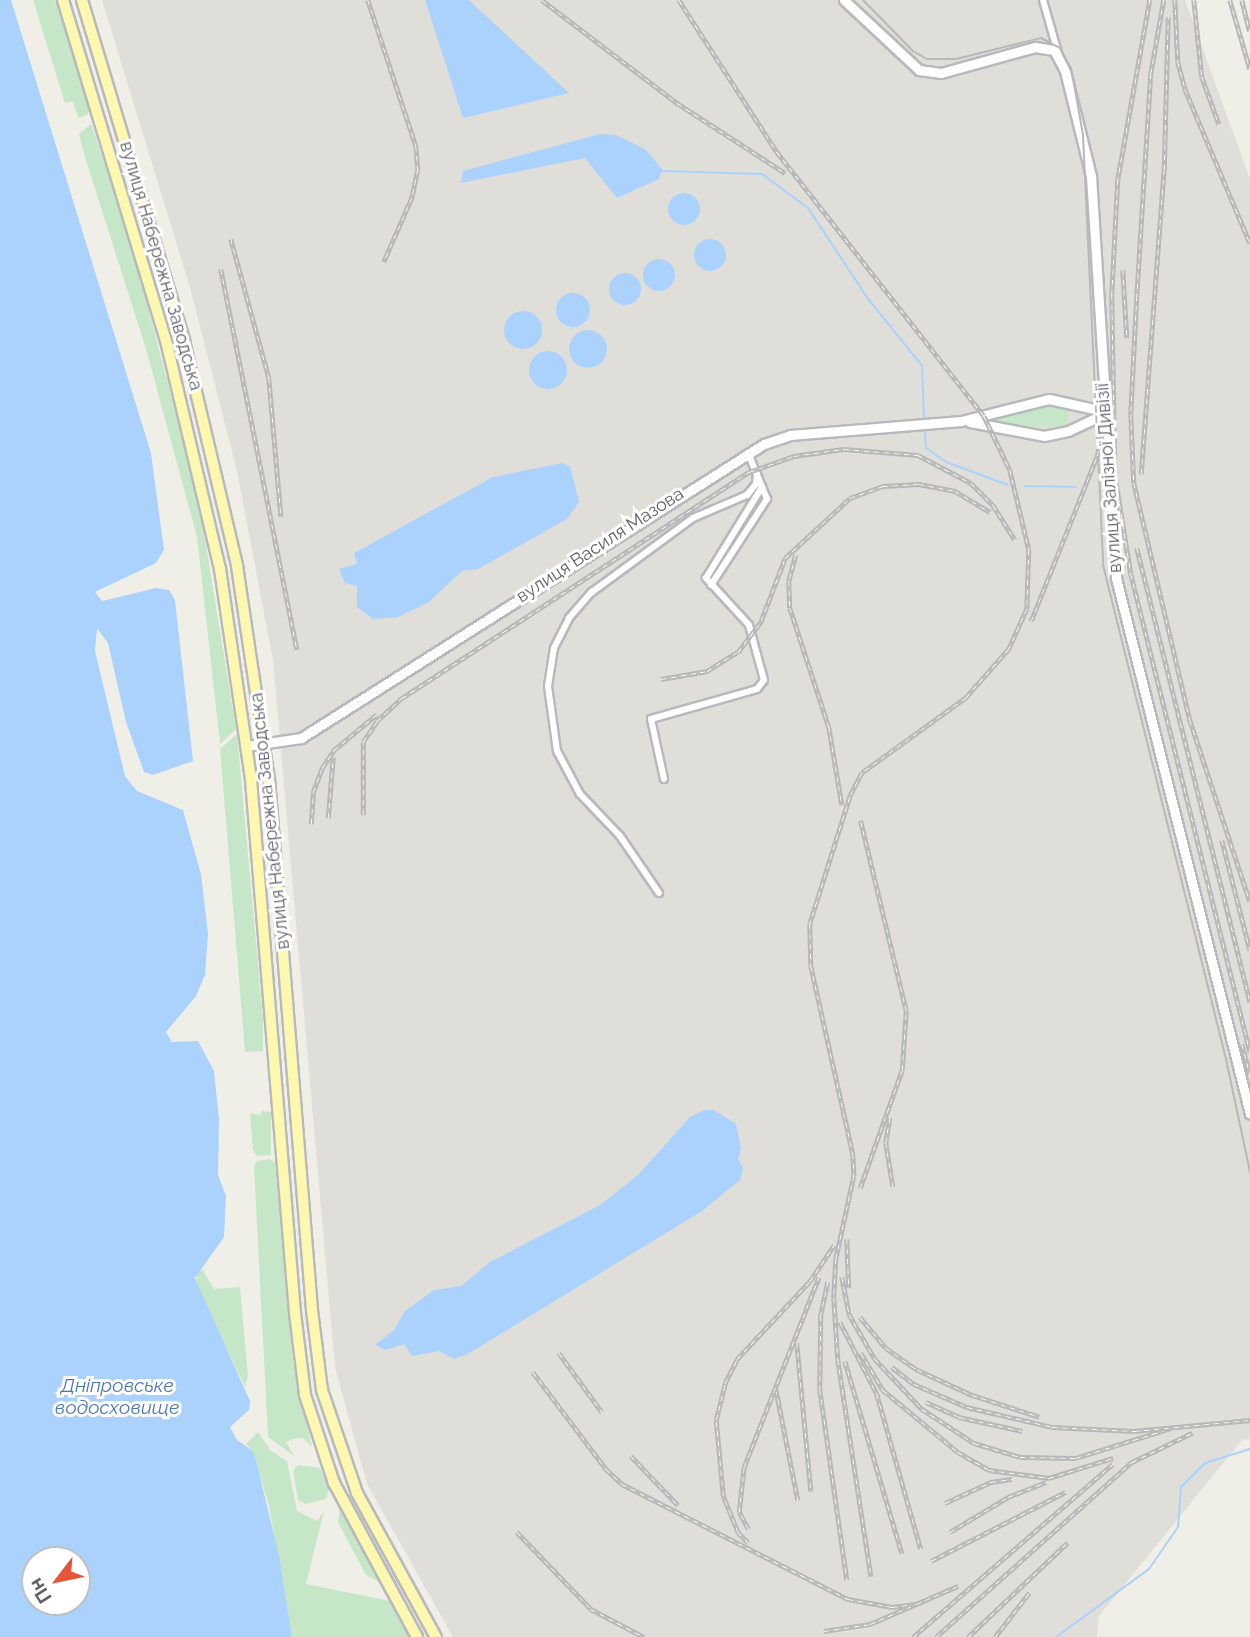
<!DOCTYPE html>
<meta charset="utf-8">
<style>
body{margin:0}
#map{position:relative;width:1250px;height:1637px;overflow:hidden;background:#f0efe7;font-family:Raleway,sans-serif}
div>[style]{position:absolute}
.industrial>*{inset:0;background:#dfded9}
.green>*{inset:0;background:#c5e7c8}
.water>*{inset:0;background:#abd2fd}
.round{border-radius:50%}
.stream>*{height:2px;margin:-1px;padding:0 1px;transform-origin:1px;border-radius:1px;background:#abd2fd}
.roads{filter:drop-shadow(2px 0 #b7b9bd) drop-shadow(-2px 0 #b7b9bd) drop-shadow(0 2px #b7b9bd) drop-shadow(0 -2px #b7b9bd)}
.street>*{height:6px;margin:-3px;padding:0 3px;transform-origin:3px;border-radius:3px;background:#fff}
.secondary>*{height:9px;margin:-4.5px;padding:0 4.5px;transform-origin:4.5px;border-radius:4.5px;background:#fff}
.primary>*{height:10px;margin:-5px;padding:0 5px;transform-origin:5px;border-radius:5px;background:#fdf7b0}
.tram>*{height:2px;margin:-1px;padding:0 1px;transform-origin:1px;border-radius:1px;background:#b7b8b8}
.rail>*{height:4.5px;margin-top:-2.25px;transform-origin:0;background:repeating-linear-gradient(90deg,#fff 0 5px,#b7b8b8 0 10px);box-sizing:border-box;border-block:2px solid #b7b8b8}
span{translate:-50% -50%;white-space:nowrap;text-align:center;line-height:1.15;-webkit-text-stroke:6px #fff;paint-order:stroke}
.street-label{font-size:18px;color:#5f6267}
.water-label{font-size:19px;color:#4976b8;font-style:italic}
.north{position:absolute;left:21px;top:1546px;width:70px;height:70px;box-sizing:border-box;background:#fff;border:2px solid #bfc0c2;border-radius:50%;rotate:238deg;font-size:19px;font-weight:700;line-height:28px;text-align:center;color:#5f6267}
.north::after{content:'';display:block;margin:auto;width:24px;height:32px;background:#e55539;clip-path:polygon(50% 0,100% 100%,50% 72%,0 100%)}
</style>
<div id="map">
<div class="industrial">
<div style="clip-path:polygon(102px 0,1185px 0,1250px 179px,1250px 1439px,1242px 1440px,1099px 1616px,1097px 1637px,453px 1637px,367px 1484px,335px 1368px,273px 660px,237px 471px,191px 291px)"></div>
</div>
<div class="green">
<div style="clip-path:polygon(33px 0,55px 0,90px 109px,87px 115px,78px 118px,73px 101px,65px 103px)"></div>
<div style="clip-path:polygon(91px 124px,128px 231px,199px 502px,236px 729px,220px 744px,197px 537px,146px 349px,84px 154px,79px 134px)"></div>
<div style="clip-path:polygon(1057px 405px,1066px 405px,1069px 410px,1067px 426px,1024px 427px,993px 420px)"></div>
<div style="clip-path:polygon(237px 734px,263px 1019px,263px 1051px,245px 1052px,220px 749px)"></div>
<div style="clip-path:polygon(261px 1111px,271px 1112px,271px 1155px,257px 1156px,253px 1150px,250px 1113px,261px 1115px)"></div>
<div style="clip-path:polygon(270px 1159px,275px 1163px,293px 1359px,312px 1447px,303px 1438px,292px 1439px,286px 1442px,295px 1457px,268px 1437px,254px 1167px,257px 1161px)"></div>
<div style="clip-path:polygon(203px 1270px,214px 1289px,240px 1287px,248px 1376px,245px 1387px,197px 1287px,196px 1271px)"></div>
<div style="clip-path:polygon(258px 1432px,271px 1451px,287px 1461px,297px 1511px,317px 1521px,324px 1511px,306px 1584px,390px 1601px,410px 1637px,292px 1637px,269px 1506px,253px 1451px,246px 1444px)"></div>
<div style="clip-path:polygon(298px 1465px,320px 1468px,329px 1489px,326px 1499px,306px 1504px,298px 1500px,293px 1470px)"></div>
<div style="clip-path:polygon(340px 1509px,380px 1582px,366px 1575px,338px 1522px)"></div>
</div>
<div class="water">
<div style="clip-path:polygon(evenodd,0 0,11px 0,151px 453px,164px 550px,156px 563px,95px 592px,102px 601px,156px 588px,169px 590px,175px 600px,193px 761px,153px 775px,144px 772px,126px 722px,108px 643px,97px 628px,95px 651px,125px 776px,137px 791px,183px 810px,201px 874px,208px 934px,205px 975px,196px 996px,166px 1032px,172px 1042px,198px 1041px,214px 1071px,219px 1119px,218px 1175px,226px 1196px,224px 1237px,195px 1278px,250px 1401px,249px 1410px,230px 1427px,237px 1440px,253px 1451px,257px 1464px,279px 1556px,292px 1637px,0 1637px,0 0,35px 1560px,77px 1560px,77px 1602px,35px 1602px,35px 1560px)"></div>
<div style="clip-path:polygon(425px 0,469px 0,569px 93px,463px 118px)"></div>
<div style="clip-path:polygon(600px 134px,616px 135px,645px 149px,662px 169px,659px 179px,617px 198px,585px 158px,461px 183px,463px 171px)"></div>
<div class="round" style="left:668px;top:193px;width:32px;height:32px"></div>
<div class="round" style="left:694px;top:239px;width:32px;height:32px"></div>
<div class="round" style="left:643px;top:259px;width:32px;height:32px"></div>
<div class="round" style="left:609px;top:273px;width:32px;height:32px"></div>
<div class="round" style="left:556px;top:293px;width:34px;height:34px"></div>
<div class="round" style="left:504px;top:311px;width:38px;height:38px"></div>
<div class="round" style="left:569px;top:330px;width:38px;height:38px"></div>
<div class="round" style="left:529px;top:351px;width:38px;height:38px"></div>
<div style="clip-path:polygon(562px 463px,570px 466px,579px 502px,567px 519px,478px 569px,462px 571px,429px 602px,398px 617px,373px 619px,357px 607px,357px 586px,345px 583px,339px 569px,357px 564px,354px 553px,493px 477px)"></div>
<div style="clip-path:polygon(704px 1110px,714px 1110px,736px 1124px,741px 1149px,738px 1159px,743px 1168px,740px 1180px,702px 1211px,468px 1354px,454px 1359px,439px 1351px,412px 1356px,404px 1344px,386px 1350px,375px 1345px,394px 1330px,405px 1311px,434px 1290px,461px 1286px,490px 1262px,600px 1205px,638px 1175px,690px 1117px)"></div>
</div>
<div class="stream">
<div style="left:662px;top:171px;width:100px;rotate:1.7deg"></div>
<div style="left:762px;top:174px;width:57px;rotate:36.5deg"></div>
<div style="left:808px;top:208px;width:110px;rotate:56.5deg"></div>
<div style="left:869px;top:300px;width:85px;rotate:51.2deg"></div>
<div style="left:922px;top:366px;width:52px;rotate:87.8deg"></div>
<div style="left:925px;top:431px;width:17px;rotate:87deg"></div>
<div style="left:926px;top:448px;width:24px;rotate:35deg"></div>
<div style="left:946px;top:462px;width:66px;rotate:20.4deg"></div>
<div style="left:1025px;top:486px;width:51px;rotate:1.1deg"></div>
<div style="left:1056px;top:1637px;width:115px;rotate:-36.2deg"></div>
<div style="left:1149px;top:1569px;width:51px;rotate:-55.4deg"></div>
<div style="left:1178px;top:1527px;width:40px;rotate:-85.7deg"></div>
<div style="left:1181px;top:1487px;width:34px;rotate:-45deg"></div>
<div style="left:1205px;top:1463px;width:47px;rotate:-17.3deg"></div>
</div>
<div class="roads">
<div class="street">
<div style="left:1043px;top:0;width:55px;rotate:74.2deg"></div>
<div style="left:711px;top:585px;width:103px;rotate:-56.9deg"></div>
<div style="left:767px;top:499px;width:50px;rotate:-112.4deg"></div>
<div style="left:664px;top:779px;width:61px;rotate:-102.2deg"></div>
<div style="left:651px;top:719px;width:110px;rotate:-15.8deg"></div>
<div style="left:757px;top:689px;width:11px;rotate:-52deg"></div>
<div style="left:764px;top:680px;width:57px;rotate:-105.3deg"></div>
<div style="left:749px;top:625px;width:64px;rotate:-132.5deg"></div>
<div style="left:706px;top:578px;width:107px;rotate:-58.4deg"></div>
<div style="left:659px;top:893px;width:69px;rotate:-124.4deg"></div>
<div style="left:620px;top:836px;width:58px;rotate:-133.6deg"></div>
<div style="left:580px;top:794px;width:49px;rotate:-118.1deg"></div>
<div style="left:557px;top:751px;width:66px;rotate:-97.9deg"></div>
<div style="left:548px;top:686px;width:38px;rotate:-81deg"></div>
<div style="left:554px;top:648px;width:34px;rotate:-63deg"></div>
<div style="left:569px;top:618px;width:35px;rotate:-49deg"></div>
<div style="left:592px;top:592px;width:125px;rotate:-36.2deg"></div>
<div style="left:693px;top:518px;width:59px;rotate:-23.1deg"></div>
<div style="left:747px;top:495px;width:14px;rotate:-51deg"></div>
<div style="left:756px;top:484px;width:10px;rotate:-84deg"></div>
</div>
<div class="secondary">
<div style="left:844px;top:0;width:103px;rotate:43deg"></div>
<div style="left:919px;top:70px;width:22px;rotate:8deg"></div>
<div style="left:941px;top:73px;width:98px;rotate:-15.5deg"></div>
<div style="left:1035px;top:47px;width:19px;rotate:9deg"></div>
<div style="left:1054px;top:50px;width:24px;rotate:62deg"></div>
<div style="left:1065px;top:71px;width:108px;rotate:76.1deg"></div>
<div style="left:1091px;top:176px;width:403px;rotate:86.4deg"></div>
<div style="left:1116px;top:578px;width:552px;rotate:75.96deg"></div>
<div style="left:970px;top:422px;width:75px;rotate:10.7deg"></div>
<div style="left:1044px;top:436px;width:25px;rotate:-12deg"></div>
<div style="left:1068px;top:431px;width:38px;rotate:-25deg"></div>
<div style="left:247px;top:746px;width:55px;rotate:-8.4deg"></div>
<div style="left:301px;top:738px;width:548px;rotate:-32.42deg"></div>
<div style="left:764px;top:444px;width:28px;rotate:-19deg"></div>
<div style="left:790px;top:435px;width:172px;rotate:-4.7deg"></div>
<div style="left:961px;top:421px;width:91px;rotate:-14deg"></div>
<div style="left:1049px;top:399px;width:55px;rotate:12.5deg"></div>
</div>
<div class="primary">
<div style="left:63px;top:0;width:360px;rotate:73.2deg"></div>
<div style="left:167px;top:345px;width:230px;rotate:76.7deg"></div>
<div style="left:220px;top:569px;width:213px;rotate:81.6deg"></div>
<div style="left:251px;top:780px;width:535px;rotate:85.28deg"></div>
<div style="left:295px;top:1313px;width:83px;rotate:83deg"></div>
<div style="left:305px;top:1395px;width:93px;rotate:71.8deg"></div>
<div style="left:334px;top:1483px;width:175px;rotate:61.7deg"></div>
<div style="left:82px;top:0;width:356px;rotate:73.3deg"></div>
<div style="left:184px;top:341px;width:231px;rotate:76.7deg"></div>
<div style="left:237px;top:566px;width:215px;rotate:81.5deg"></div>
<div style="left:269px;top:779px;width:533px;rotate:85.37deg"></div>
<div style="left:312px;top:1310px;width:81px;rotate:82.9deg"></div>
<div style="left:322px;top:1390px;width:109px;rotate:71.2deg"></div>
<div style="left:357px;top:1493px;width:164px;rotate:61.3deg"></div>
</div>
</div>
<div class="tram">
<div style="left:863px;top:0;width:71px;rotate:45.6deg"></div>
<div style="left:913px;top:51px;width:16px;rotate:30deg"></div>
<div style="left:927px;top:59px;width:29px"></div>
<div style="left:956px;top:59px;width:88px;rotate:-13.9deg"></div>
<div style="left:1041px;top:38px;width:21px;rotate:28deg"></div>
<div style="left:1060px;top:48px;width:28px;rotate:64deg"></div>
<div style="left:1072px;top:73px;width:63px;rotate:79.9deg"></div>
<div style="left:1083px;top:135px;width:430px;rotate:87.3deg"></div>
<div style="left:1103px;top:565px;width:509px;rotate:76.02deg"></div>
<div style="left:1226px;top:1059px;width:116px;rotate:78deg"></div>
</div>
<div class="rail">
<div style="left:368px;top:0;width:154px;rotate:71.8deg"></div>
<div style="left:416px;top:146px;width:24px;rotate:85deg"></div>
<div style="left:418px;top:170px;width:29px;rotate:102deg"></div>
<div style="left:412px;top:198px;width:70px;rotate:113.6deg"></div>
<div style="left:542px;top:0;width:170px;rotate:37.3deg"></div>
<div style="left:677px;top:103px;width:129px;rotate:32.9deg"></div>
<div style="left:679px;top:0;width:181px;rotate:57.2deg"></div>
<div style="left:777px;top:152px;width:335px;rotate:51.9deg"></div>
<div style="left:984px;top:416px;width:60px;rotate:64.3deg"></div>
<div style="left:1010px;top:470px;width:82px;rotate:76.6deg"></div>
<div style="left:1029px;top:550px;width:59px;rotate:91.9deg"></div>
<div style="left:1027px;top:609px;width:44px;rotate:114.2deg"></div>
<div style="left:1009px;top:649px;width:65px;rotate:131.3deg"></div>
<div style="left:966px;top:698px;width:128px;rotate:144.2deg"></div>
<div style="left:862px;top:773px;width:27px;rotate:117deg"></div>
<div style="left:850px;top:797px;width:133px;rotate:107.5deg"></div>
<div style="left:810px;top:924px;width:42px;rotate:88.6deg"></div>
<div style="left:811px;top:966px;width:193px;rotate:77.4deg"></div>
<div style="left:853px;top:1154px;width:22px;rotate:87deg"></div>
<div style="left:854px;top:1176px;width:85px;rotate:102.2deg"></div>
<div style="left:836px;top:1259px;width:39px;rotate:93deg"></div>
<div style="left:834px;top:1298px;width:62px;rotate:86.3deg"></div>
<div style="left:838px;top:1360px;width:219px;rotate:81.3deg"></div>
<div style="left:1150px;top:0;width:183px;rotate:100.1deg"></div>
<div style="left:1118px;top:180px;width:115px;rotate:93deg"></div>
<div style="left:1112px;top:295px;width:179px;rotate:89deg"></div>
<div style="left:1115px;top:474px;width:101px;rotate:80.9deg"></div>
<div style="left:1131px;top:574px;width:493px;rotate:76deg"></div>
<div style="left:1164px;top:0;width:75px;rotate:100deg"></div>
<div style="left:1151px;top:74px;width:222px;rotate:93.6deg"></div>
<div style="left:1137px;top:296px;width:119px;rotate:92.9deg"></div>
<div style="left:1131px;top:415px;width:68px;rotate:87.5deg"></div>
<div style="left:1134px;top:483px;width:244px;rotate:76.7deg"></div>
<div style="left:1190px;top:720px;width:191px;rotate:71.7deg"></div>
<div style="left:1175px;top:0;width:62px;rotate:87.2deg"></div>
<div style="left:1178px;top:62px;width:28px;rotate:75deg"></div>
<div style="left:1185px;top:89px;width:167px;rotate:67.1deg"></div>
<div style="left:1194px;top:0;width:77px;rotate:84.1deg"></div>
<div style="left:1202px;top:77px;width:50px;rotate:70.1deg"></div>
<div style="left:1230px;top:0;width:72px;rotate:73.8deg"></div>
<div style="left:1242px;top:0;width:32px;rotate:76deg"></div>
<div style="left:231px;top:239px;width:144px;rotate:74.7deg"></div>
<div style="left:269px;top:378px;width:139px;rotate:85deg"></div>
<div style="left:221px;top:269px;width:388px;rotate:78.7deg"></div>
<div style="left:1123px;top:270px;width:68px;rotate:86.6deg"></div>
<div style="left:1141px;top:474px;width:305px;rotate:-85.7deg"></div>
<div style="left:1164px;top:170px;width:153px;rotate:-88.5deg"></div>
<div style="left:1137px;top:548px;width:468px;rotate:76deg"></div>
<div style="left:796px;top:555px;width:27px;rotate:105deg"></div>
<div style="left:789px;top:581px;width:27px;rotate:88deg"></div>
<div style="left:790px;top:608px;width:125px;rotate:71.9deg"></div>
<div style="left:829px;top:727px;width:79px;rotate:80.5deg"></div>
<div style="left:1031px;top:621px;width:178px;rotate:-68.2deg"></div>
<div style="left:1097px;top:456px;width:39px;rotate:-77deg"></div>
<div style="left:661px;top:679px;width:47px;rotate:-9.9deg"></div>
<div style="left:707px;top:671px;width:36px;rotate:-32deg"></div>
<div style="left:738px;top:652px;width:39px;rotate:-53deg"></div>
<div style="left:761px;top:621px;width:67px;rotate:-69.1deg"></div>
<div style="left:785px;top:558px;width:88px;rotate:-42.7deg"></div>
<div style="left:850px;top:498px;width:35px;rotate:-20deg"></div>
<div style="left:883px;top:486px;width:36px;rotate:-3deg"></div>
<div style="left:919px;top:484px;width:37px;rotate:11deg"></div>
<div style="left:955px;top:491px;width:41px;rotate:31deg"></div>
<div style="left:363px;top:815px;width:73px;rotate:-90deg"></div>
<div style="left:363px;top:742px;width:25px;rotate:-56deg"></div>
<div style="left:377px;top:721px;width:34px;rotate:-43deg"></div>
<div style="left:402px;top:698px;width:414px;rotate:-33.1deg"></div>
<div style="left:749px;top:472px;width:48px;rotate:-19.6deg"></div>
<div style="left:794px;top:456px;width:50px;rotate:-8deg"></div>
<div style="left:844px;top:449px;width:74px;rotate:4.6deg"></div>
<div style="left:918px;top:455px;width:60px;rotate:27.8deg"></div>
<div style="left:971px;top:483px;width:31px;rotate:45deg"></div>
<div style="left:993px;top:505px;width:41px;rotate:57.8deg"></div>
<div style="left:328px;top:818px;width:61px;rotate:-85.3deg"></div>
<div style="left:311px;top:824px;width:32px;rotate:-86deg"></div>
<div style="left:313px;top:792px;width:26px;rotate:-69deg"></div>
<div style="left:322px;top:768px;width:22px;rotate:-56deg"></div>
<div style="left:334px;top:750px;width:55px;rotate:-39.8deg"></div>
<div style="left:1222px;top:840px;width:114px;rotate:75.7deg"></div>
<div style="left:1242px;top:1044px;width:31px;rotate:75deg"></div>
<div style="left:890px;top:1118px;width:25px;rotate:99deg"></div>
<div style="left:886px;top:1143px;width:44px;rotate:80.8deg"></div>
<div style="left:860px;top:1188px;width:125px;rotate:-70.4deg"></div>
<div style="left:902px;top:1070px;width:59px;rotate:-86.1deg"></div>
<div style="left:906px;top:1011px;width:196px;rotate:-103.5deg"></div>
<div style="left:847px;top:1239px;width:49px;rotate:87.7deg"></div>
<div style="left:842px;top:1277px;width:38px;rotate:79deg"></div>
<div style="left:849px;top:1314px;width:52px;rotate:60deg"></div>
<div style="left:875px;top:1359px;width:69px;rotate:46.8deg"></div>
<div style="left:922px;top:1409px;width:62px;rotate:33.2deg"></div>
<div style="left:974px;top:1443px;width:48px;rotate:16.9deg"></div>
<div style="left:1020px;top:1457px;width:56px;rotate:1deg"></div>
<div style="left:1076px;top:1458px;width:100px;rotate:-17.5deg"></div>
<div style="left:828px;top:1282px;width:35px;rotate:102deg"></div>
<div style="left:821px;top:1316px;width:74px;rotate:90.8deg"></div>
<div style="left:820px;top:1390px;width:192px;rotate:81.9deg"></div>
<div style="left:860px;top:1317px;width:40px;rotate:50deg"></div>
<div style="left:886px;top:1348px;width:39px;rotate:35deg"></div>
<div style="left:918px;top:1370px;width:60px;rotate:24.8deg"></div>
<div style="left:972px;top:1395px;width:71px;rotate:17.9deg"></div>
<div style="left:840px;top:1322px;width:81px;rotate:62.8deg"></div>
<div style="left:877px;top:1394px;width:161px;rotate:74.2deg"></div>
<div style="left:797px;top:1343px;width:149px;rotate:84.6deg"></div>
<div style="left:559px;top:1353px;width:73px;rotate:53.9deg"></div>
<div style="left:861px;top:1353px;width:43px;rotate:59.3deg"></div>
<div style="left:883px;top:1390px;width:97px;rotate:39.6deg"></div>
<div style="left:958px;top:1452px;width:36px;rotate:30deg"></div>
<div style="left:989px;top:1470px;width:61px;rotate:7.6deg"></div>
<div style="left:1049px;top:1478px;width:67px;rotate:-17.4deg"></div>
<div style="left:845px;top:1361px;width:201px;rotate:73.5deg"></div>
<div style="left:892px;top:1367px;width:28px;rotate:38deg"></div>
<div style="left:914px;top:1384px;width:58px;rotate:23.5deg"></div>
<div style="left:967px;top:1407px;width:87px;rotate:13.2deg"></div>
<div style="left:1052px;top:1427px;width:82px;rotate:2.8deg"></div>
<div style="left:1134px;top:1431px;width:117px;rotate:-5.4deg"></div>
<div style="left:533px;top:1372px;width:121px;rotate:53deg"></div>
<div style="left:606px;top:1469px;width:22px;rotate:43deg"></div>
<div style="left:622px;top:1484px;width:254px;rotate:27deg"></div>
<div style="left:848px;top:1599px;width:45px;rotate:10.3deg"></div>
<div style="left:892px;top:1607px;width:26px;rotate:-7deg"></div>
<div style="left:776px;top:1389px;width:113px;rotate:78.8deg"></div>
<div style="left:926px;top:1402px;width:36px;rotate:24deg"></div>
<div style="left:959px;top:1417px;width:65px;rotate:12.5deg"></div>
<div style="left:631px;top:1456px;width:68px;rotate:46.2deg"></div>
<div style="left:945px;top:1503px;width:51px;rotate:-24.5deg"></div>
<div style="left:991px;top:1482px;width:21px;rotate:-8deg"></div>
<div style="left:748px;top:1529px;width:19px;rotate:-118deg"></div>
<div style="left:739px;top:1512px;width:45px;rotate:-83.7deg"></div>
<div style="left:744px;top:1467px;width:204px;rotate:-68.5deg"></div>
<div style="left:517px;top:1532px;width:107px;rotate:46.1deg"></div>
<div style="left:591px;top:1609px;width:60px;rotate:27.8deg"></div>
<div style="left:950px;top:1532px;width:68px;rotate:-31.1deg"></div>
<div style="left:1008px;top:1497px;width:41px;rotate:-21.5deg"></div>
<div style="left:748px;top:1543px;width:14px;rotate:-135deg"></div>
<div style="left:738px;top:1533px;width:40px;rotate:-112deg"></div>
<div style="left:723px;top:1496px;width:76px;rotate:-95.3deg"></div>
<div style="left:716px;top:1420px;width:38px;rotate:-76deg"></div>
<div style="left:725px;top:1383px;width:27px;rotate:-63deg"></div>
<div style="left:737px;top:1359px;width:107px;rotate:-46.9deg"></div>
<div style="left:810px;top:1281px;width:43px;rotate:-56.3deg"></div>
<div style="left:931px;top:1561px;width:151px;rotate:-27.2deg"></div>
<div style="left:824px;top:1631px;width:47px;rotate:-8.7deg"></div>
<div style="left:870px;top:1624px;width:96px;rotate:-23.4deg"></div>
<div style="left:913px;top:1637px;width:264px;rotate:-40.9deg"></div>
<div style="left:936px;top:1637px;width:263px;rotate:-41.8deg"></div>
<div style="left:1132px;top:1462px;width:67px;rotate:-25.8deg"></div>
<div style="left:968px;top:1637px;width:137px;rotate:-43.5deg"></div>
<div style="left:995px;top:1637px;width:56px;rotate:-52.3deg"></div>
</div>
<div class="street-label">
<span style="left:161px;top:266px;rotate:74deg">вулиця Набережна Заводська</span>
<span style="left:1109px;top:478px;rotate:-94deg">вулиця Залізної Дивізії</span>
<span style="left:600px;top:545px;rotate:-33deg">вулиця Василя Мазова</span>
<span style="left:270px;top:821px;rotate:-96deg">вулиця Набережна Заводська</span>
</div>
<div class="water-label">
<span style="left:117px;top:1397px">Дніпровське<br>водосховище</span>
</div>
<div class="north">Пн</div>
</div>
